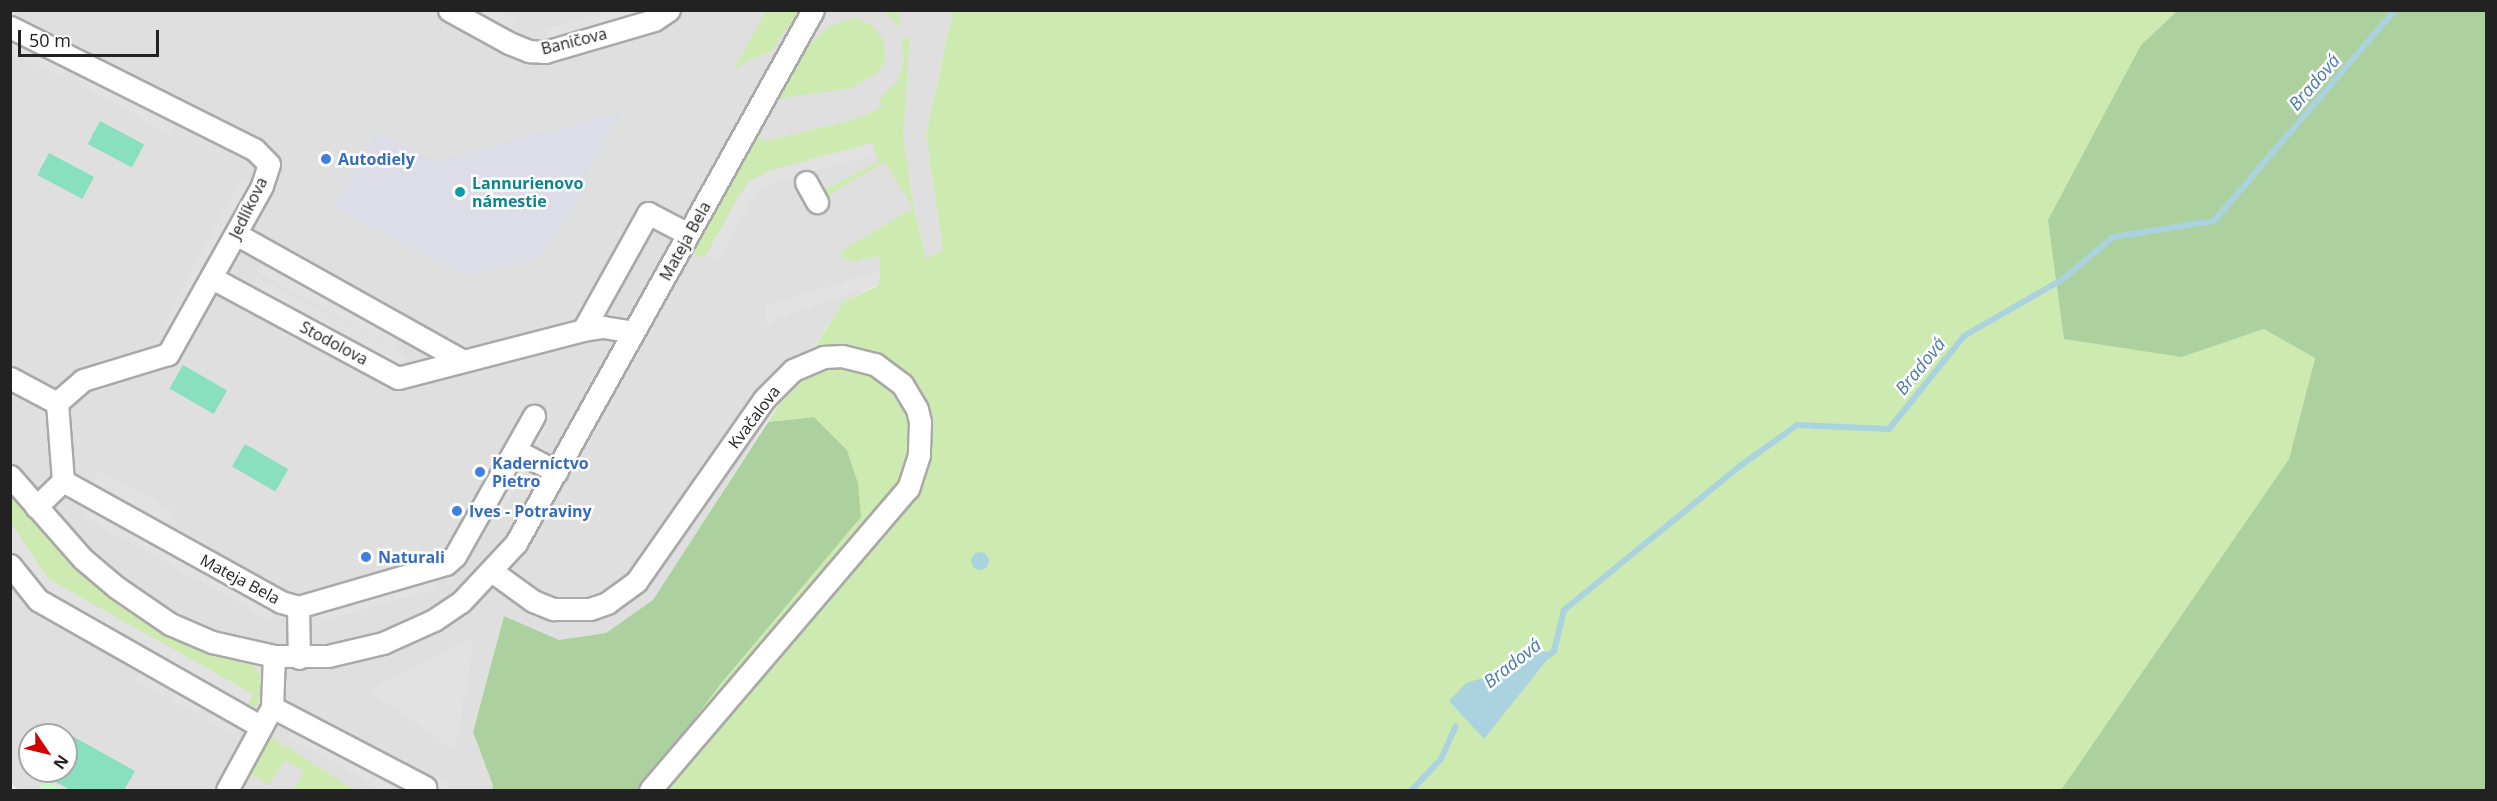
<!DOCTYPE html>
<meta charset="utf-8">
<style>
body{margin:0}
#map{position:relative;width:2497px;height:801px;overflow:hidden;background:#f2efe9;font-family:"Open Sans",sans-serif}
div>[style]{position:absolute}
.residential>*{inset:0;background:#e0dfdf}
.grass>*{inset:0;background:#cdebb0}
.forest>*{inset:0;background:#add19e}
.park>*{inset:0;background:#c8facc}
.pitch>*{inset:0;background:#88e0be;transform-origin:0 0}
.parking>*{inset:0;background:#e2e2e2;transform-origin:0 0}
.plaza>*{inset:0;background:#dddde8}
.water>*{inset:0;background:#aad3df}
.round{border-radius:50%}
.stream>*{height:6px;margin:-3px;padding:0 3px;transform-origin:3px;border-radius:3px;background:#aad3df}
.roads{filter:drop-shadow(2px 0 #a9a9a9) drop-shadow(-2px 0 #a9a9a9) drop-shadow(0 2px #a9a9a9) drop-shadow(0 -2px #a9a9a9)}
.street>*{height:21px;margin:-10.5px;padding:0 10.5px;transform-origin:10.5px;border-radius:10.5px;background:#fff}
.dots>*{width:16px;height:16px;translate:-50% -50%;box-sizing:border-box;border:3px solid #fff;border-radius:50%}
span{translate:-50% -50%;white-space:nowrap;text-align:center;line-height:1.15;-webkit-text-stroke:5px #fff;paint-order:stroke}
.street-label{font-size:16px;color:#222}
.shop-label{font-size:16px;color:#366cbe;font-weight:700}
.left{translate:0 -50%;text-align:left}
.culture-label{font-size:16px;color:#0d838f;font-weight:700}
.water-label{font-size:18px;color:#4a7aab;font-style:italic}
.frame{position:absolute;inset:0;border:12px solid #222;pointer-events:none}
.north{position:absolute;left:18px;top:723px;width:60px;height:60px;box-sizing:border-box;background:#fff;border:2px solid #a7a7a7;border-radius:50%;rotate:125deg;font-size:16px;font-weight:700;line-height:24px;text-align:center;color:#222}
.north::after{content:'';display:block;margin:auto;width:21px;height:27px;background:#d40000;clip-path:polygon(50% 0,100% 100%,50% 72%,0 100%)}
.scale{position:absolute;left:18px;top:30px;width:141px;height:27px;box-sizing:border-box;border:3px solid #222;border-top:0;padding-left:8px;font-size:18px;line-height:21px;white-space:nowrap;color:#222;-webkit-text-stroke:4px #fff;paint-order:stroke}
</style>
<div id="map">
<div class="residential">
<div style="clip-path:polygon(evenodd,10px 11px,953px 11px,926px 135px,943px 250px,843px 302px,653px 601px,606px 633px,559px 641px,504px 616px,473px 732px,493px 787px,492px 790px,18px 790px,10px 782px,10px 11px,30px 735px,66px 735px,66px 771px,30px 771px,30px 735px)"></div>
</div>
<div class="grass">
<div style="clip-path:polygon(766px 11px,800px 11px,771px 51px,734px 68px)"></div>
<div style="clip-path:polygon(883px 11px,899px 13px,900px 30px,894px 21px)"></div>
<div style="clip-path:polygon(953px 11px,2177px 11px,2141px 45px,2182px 357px,2264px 329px,2315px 357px,2289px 459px,2061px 790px,641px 790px,723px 681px,858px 483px,847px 450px,814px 417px,768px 422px,843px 302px,879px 285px,880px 256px,851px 262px,838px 253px,913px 208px,885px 162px,824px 198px,820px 192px,879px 161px,871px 143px,741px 191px,706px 255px,700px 257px,691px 252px,756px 135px,765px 141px,848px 121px,882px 108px,879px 98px,897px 82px,904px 61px,902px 39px,910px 36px,903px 136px,914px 209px,926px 259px,943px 250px,926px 135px)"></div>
<div style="clip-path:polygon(854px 17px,872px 25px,884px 40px,885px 61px,877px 73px,851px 88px,778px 99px,806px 47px,830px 26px)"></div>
<div style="clip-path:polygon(10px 493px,64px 556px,112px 597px,163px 632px,197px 649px,252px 664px,259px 673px,262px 687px,257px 705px,246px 707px,253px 694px,48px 579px,11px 523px)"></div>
<div style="clip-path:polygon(269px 736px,355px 790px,293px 790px,304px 772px,285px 760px,269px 785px,253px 774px,242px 790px,237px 787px)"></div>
</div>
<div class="forest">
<div style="clip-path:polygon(2177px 11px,2486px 11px,2486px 790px,2061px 790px,2289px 459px,2315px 358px,2264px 329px,2182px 357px,2064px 339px,2048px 220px,2141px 45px)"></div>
<div style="clip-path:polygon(814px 417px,847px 450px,858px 483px,861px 517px,723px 681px,641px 790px,492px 790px,493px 786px,473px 732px,504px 616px,559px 640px,606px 633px,653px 600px,768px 422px)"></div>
</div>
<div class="park">
<div style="clip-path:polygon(44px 779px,63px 790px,39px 790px)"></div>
</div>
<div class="pitch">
<div style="left:100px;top:121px;width:50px;height:26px;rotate:28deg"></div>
<div style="left:49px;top:153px;width:51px;height:25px;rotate:28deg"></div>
<div style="left:183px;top:365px;width:51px;height:27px;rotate:30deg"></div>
<div style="left:245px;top:444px;width:50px;height:26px;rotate:30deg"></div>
<div style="clip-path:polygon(49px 723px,135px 771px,124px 790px,71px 790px,34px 771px,66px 771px,66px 735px,42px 735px)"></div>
</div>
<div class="parking">
<div style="clip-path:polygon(464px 11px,499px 11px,516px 20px,508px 35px)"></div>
<div style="clip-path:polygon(612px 11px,652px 11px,549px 43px,545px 29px)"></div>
<div style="clip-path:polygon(10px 34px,69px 66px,62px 79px,11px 51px)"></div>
<div style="left:85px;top:68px;width:107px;height:16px;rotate:30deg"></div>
<div style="clip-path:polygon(872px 143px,875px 155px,775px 182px,757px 191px,717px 261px,706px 255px,748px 182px,771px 170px)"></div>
<div style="left:241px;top:178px;width:15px;height:163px;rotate:28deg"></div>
<div style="left:265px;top:258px;width:155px;height:16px;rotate:29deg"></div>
<div style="clip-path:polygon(880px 271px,879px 285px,787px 314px,766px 325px,766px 306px)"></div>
<div style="left:257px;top:277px;width:170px;height:15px;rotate:28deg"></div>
<div style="left:536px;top:420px;width:14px;height:30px;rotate:30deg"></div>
<div style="left:100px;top:471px;width:82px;height:13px;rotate:29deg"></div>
<div style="left:510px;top:472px;width:11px;height:33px;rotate:27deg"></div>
<div style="left:91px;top:504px;width:212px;height:15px;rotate:29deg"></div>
<div style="clip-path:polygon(10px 523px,48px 579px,253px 694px,246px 707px,40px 591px,11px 552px)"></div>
<div style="left:433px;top:574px;width:15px;height:122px;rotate:74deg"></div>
<div style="clip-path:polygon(469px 638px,473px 651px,454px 750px,370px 691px)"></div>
<div style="left:143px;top:667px;width:32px;height:16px;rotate:30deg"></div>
<div style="left:178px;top:687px;width:32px;height:15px;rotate:28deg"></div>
<div style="left:213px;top:707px;width:29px;height:15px;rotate:29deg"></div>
<div style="left:293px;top:725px;width:92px;height:14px;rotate:28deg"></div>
<div style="clip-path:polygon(380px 772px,400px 784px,407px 790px,383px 790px,372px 784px)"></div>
<div style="clip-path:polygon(433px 775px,449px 783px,447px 790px,431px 790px)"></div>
</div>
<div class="plaza">
<div style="clip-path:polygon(621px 112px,576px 190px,583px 194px,541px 257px,465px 276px,332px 207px,379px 131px,435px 162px)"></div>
</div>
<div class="water">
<div class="round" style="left:971px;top:552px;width:18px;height:18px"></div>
<div style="clip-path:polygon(1554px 651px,1484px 739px,1449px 701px,1466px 683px,1496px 674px,1523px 653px)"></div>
</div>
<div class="stream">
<div style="left:1548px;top:656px;width:8px;rotate:-40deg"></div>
<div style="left:1554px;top:651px;width:42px;rotate:-76.3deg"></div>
<div style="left:1564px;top:610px;width:227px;rotate:-39.3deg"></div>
<div style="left:1740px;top:466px;width:70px;rotate:-35.7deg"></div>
<div style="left:1797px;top:425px;width:92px;rotate:2.5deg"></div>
<div style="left:1889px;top:429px;width:119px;rotate:-51.1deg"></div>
<div style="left:1964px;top:336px;width:114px;rotate:-29.9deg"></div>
<div style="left:2063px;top:279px;width:65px;rotate:-40deg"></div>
<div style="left:2113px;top:237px;width:102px;rotate:-9deg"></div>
<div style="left:2214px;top:221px;width:278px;rotate:-49.4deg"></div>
<div style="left:1412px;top:790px;width:42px;rotate:-46.9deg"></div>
<div style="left:1441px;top:759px;width:36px;rotate:-66deg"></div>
</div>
<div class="roads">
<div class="street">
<div style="left:449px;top:10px;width:68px;rotate:28.8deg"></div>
<div style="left:509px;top:43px;width:22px;rotate:22deg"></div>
<div style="left:529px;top:51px;width:16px;rotate:4deg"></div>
<div style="left:545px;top:52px;width:114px;rotate:-16.4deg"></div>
<div style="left:654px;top:20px;width:18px;rotate:-34deg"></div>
<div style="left:10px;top:27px;width:273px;rotate:26.6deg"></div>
<div style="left:254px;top:149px;width:21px;rotate:45deg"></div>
<div style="left:269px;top:164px;width:23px;rotate:108deg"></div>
<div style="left:262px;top:186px;width:193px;rotate:119.2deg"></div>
<div style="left:168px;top:354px;width:89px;rotate:163deg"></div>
<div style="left:83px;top:380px;width:35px;rotate:139deg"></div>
<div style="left:57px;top:403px;width:53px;rotate:-152deg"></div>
<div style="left:806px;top:182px;width:23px;rotate:61deg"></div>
<div style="left:236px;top:234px;width:258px;rotate:29.2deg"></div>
<div style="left:212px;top:278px;width:211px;rotate:28.3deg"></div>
<div style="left:398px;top:378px;width:191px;rotate:-14.5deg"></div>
<div style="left:583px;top:330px;width:20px;rotate:-9deg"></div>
<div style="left:603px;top:327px;width:31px;rotate:9deg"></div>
<div style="left:583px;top:330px;width:134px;rotate:-60.9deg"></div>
<div style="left:648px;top:213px;width:45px;rotate:27.7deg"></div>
<div style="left:57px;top:403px;width:78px;rotate:85.6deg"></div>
<div style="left:515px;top:450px;width:47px;rotate:27.6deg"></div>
<div style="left:10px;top:476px;width:111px;rotate:48.7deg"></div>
<div style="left:83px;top:559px;width:43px;rotate:40.3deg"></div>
<div style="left:116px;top:587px;width:65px;rotate:34.4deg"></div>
<div style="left:170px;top:624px;width:46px;rotate:23.2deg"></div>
<div style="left:212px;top:642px;width:64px;rotate:12.7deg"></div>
<div style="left:274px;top:656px;width:54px"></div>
<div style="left:328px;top:656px;width:57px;rotate:-13.3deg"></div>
<div style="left:383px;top:643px;width:56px;rotate:-24.3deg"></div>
<div style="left:434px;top:620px;width:32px;rotate:-34deg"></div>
<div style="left:461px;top:602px;width:81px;rotate:-47deg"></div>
<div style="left:516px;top:543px;width:610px;rotate:-60.87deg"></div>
<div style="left:63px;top:481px;width:249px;rotate:29deg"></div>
<div style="left:281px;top:602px;width:18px;rotate:16deg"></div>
<div style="left:298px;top:607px;width:154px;rotate:-16.2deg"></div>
<div style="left:446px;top:564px;width:12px;rotate:-42deg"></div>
<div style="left:455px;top:556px;width:161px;rotate:-60.6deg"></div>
<div style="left:36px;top:507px;width:37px;rotate:-44deg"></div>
<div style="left:10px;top:565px;width:45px;rotate:51.3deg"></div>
<div style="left:38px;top:600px;width:255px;rotate:29.6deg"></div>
<div style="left:493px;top:572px;width:49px;rotate:35.9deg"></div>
<div style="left:533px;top:601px;width:22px;rotate:22deg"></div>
<div style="left:553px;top:609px;width:37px"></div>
<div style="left:590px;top:609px;width:18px;rotate:-19deg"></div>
<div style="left:607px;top:603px;width:36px;rotate:-36deg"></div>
<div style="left:636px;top:582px;width:223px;rotate:-55deg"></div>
<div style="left:764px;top:399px;width:41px;rotate:-45deg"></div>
<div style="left:793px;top:370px;width:34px;rotate:-23deg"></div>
<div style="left:824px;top:357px;width:18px;rotate:-3deg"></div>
<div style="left:842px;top:356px;width:34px;rotate:14deg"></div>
<div style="left:875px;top:364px;width:34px;rotate:37deg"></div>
<div style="left:902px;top:384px;width:29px;rotate:59deg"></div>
<div style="left:917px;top:409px;width:13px;rotate:77deg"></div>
<div style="left:920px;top:422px;width:33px;rotate:92deg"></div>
<div style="left:919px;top:455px;width:35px;rotate:108deg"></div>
<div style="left:908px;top:488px;width:397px;rotate:130.5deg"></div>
<div style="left:298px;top:607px;width:51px;rotate:88.9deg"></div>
<div style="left:272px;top:707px;width:173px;rotate:27.6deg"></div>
<div style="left:227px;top:790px;width:94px;rotate:-61.5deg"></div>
<div style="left:272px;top:707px;width:51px;rotate:-87.8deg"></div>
</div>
</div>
<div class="dots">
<div style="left:326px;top:159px;background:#3f7fe0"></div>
<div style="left:460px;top:192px;background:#0f9aa8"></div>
<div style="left:480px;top:472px;background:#3f7fe0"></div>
<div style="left:457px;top:511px;background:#3f7fe0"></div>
<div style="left:366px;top:557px;background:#3f7fe0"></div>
</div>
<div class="street-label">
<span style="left:574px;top:41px;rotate:-14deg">Baničova</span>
<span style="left:248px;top:208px;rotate:-64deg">Jedlíkova</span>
<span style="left:685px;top:241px;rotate:-61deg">Mateja Bela</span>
<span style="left:334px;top:343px;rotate:28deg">Stodolova</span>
<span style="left:754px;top:417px;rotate:-53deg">Kvačalova</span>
<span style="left:240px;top:579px;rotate:28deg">Mateja Bela</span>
</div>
<div class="shop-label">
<span class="left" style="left:338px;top:159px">Autodiely</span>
<span class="left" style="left:492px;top:472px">Kaderníctvo<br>Pietro</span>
<span class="left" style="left:469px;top:511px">Ives - Potraviny</span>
<span class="left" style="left:378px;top:557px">Naturali</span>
</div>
<div class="culture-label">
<span class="left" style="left:472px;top:192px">Lannurienovo<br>námestie</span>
</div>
<div class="water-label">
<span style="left:2314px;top:82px;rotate:-49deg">Bradová</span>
<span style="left:1920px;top:366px;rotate:-51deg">Bradová</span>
<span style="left:1512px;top:663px;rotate:-38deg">Bradová</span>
</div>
<div class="frame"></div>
<div class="north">N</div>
<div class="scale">50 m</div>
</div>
